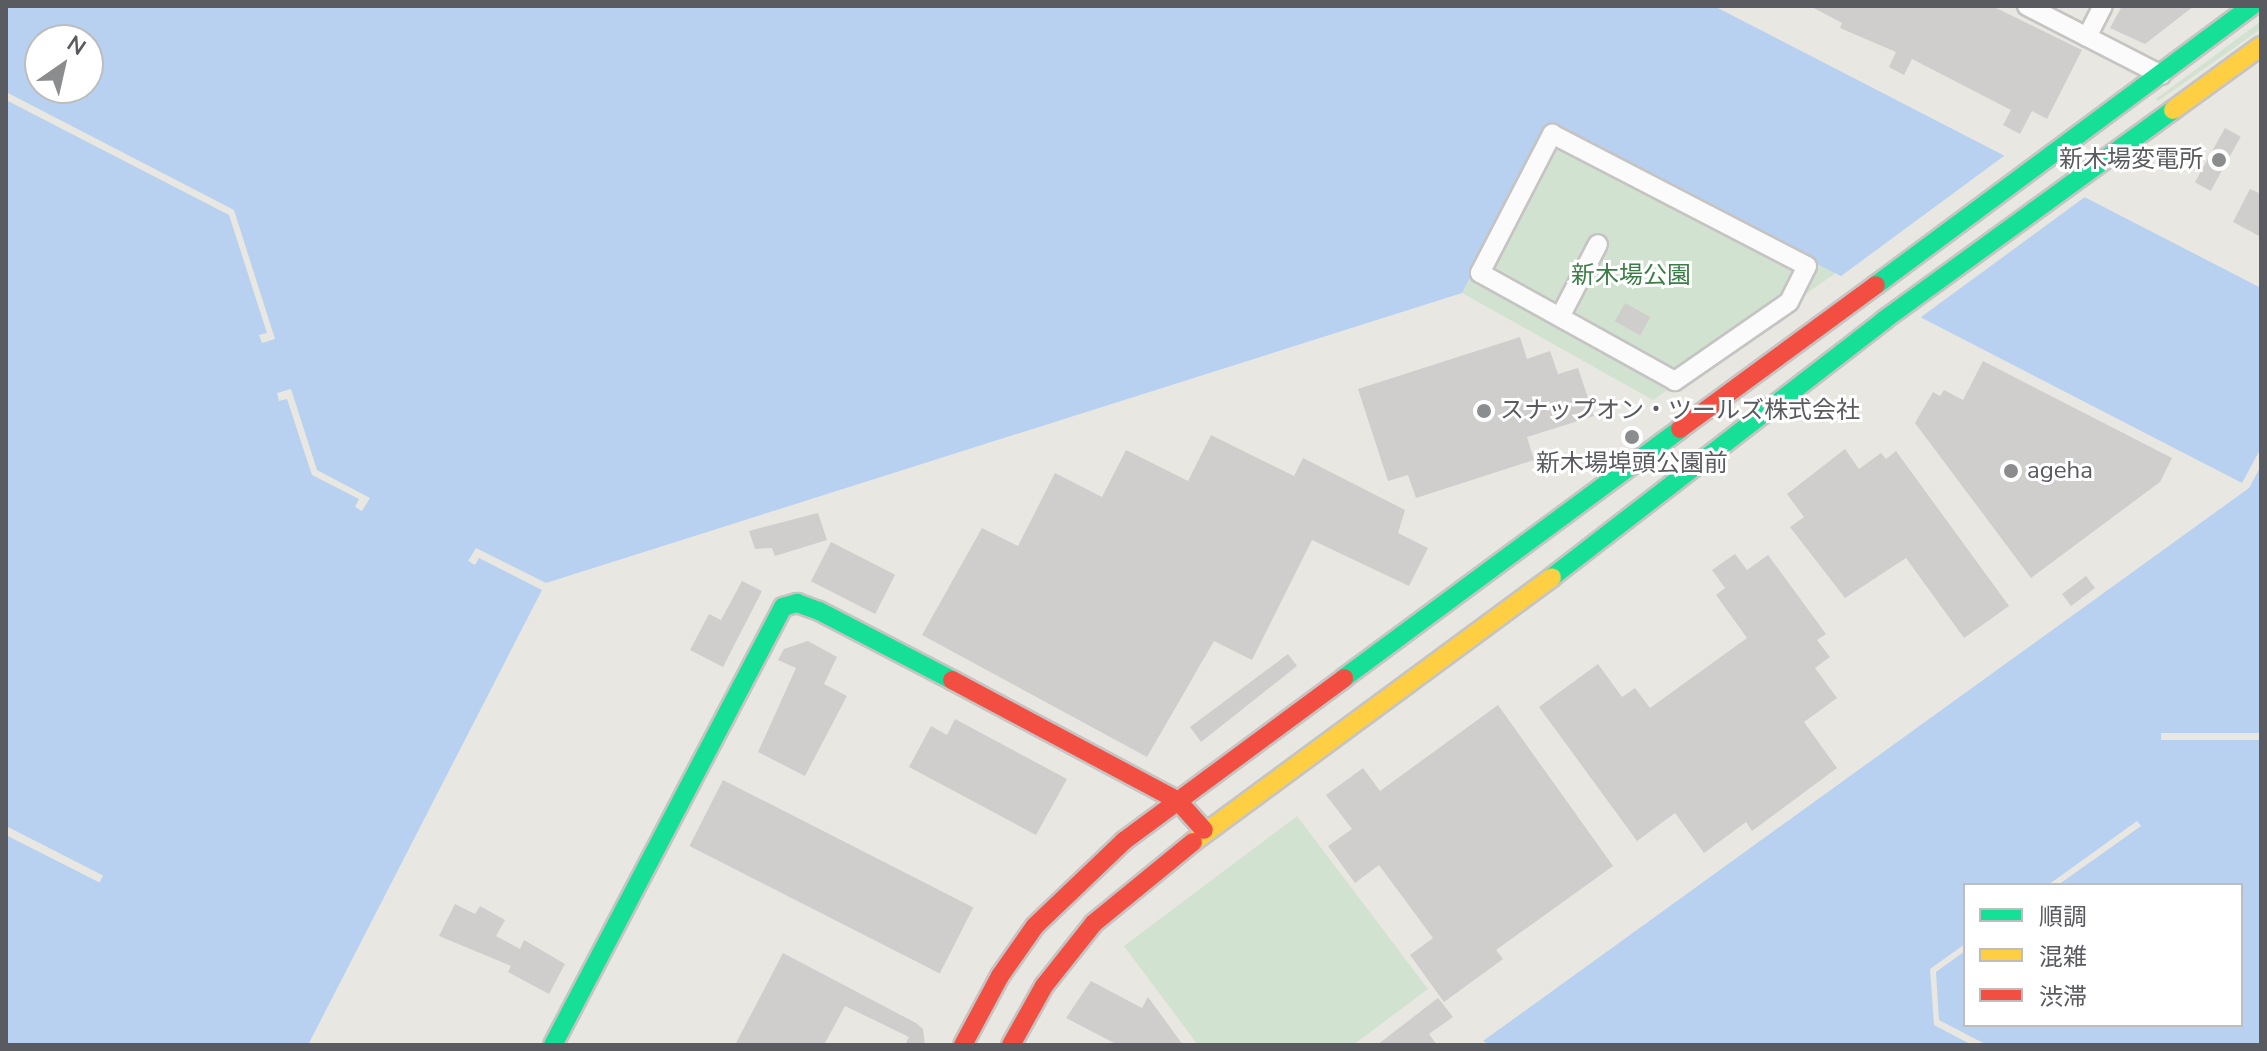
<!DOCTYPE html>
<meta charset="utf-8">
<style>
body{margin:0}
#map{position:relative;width:2267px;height:1051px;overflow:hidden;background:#e8e7e2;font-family:"Nunito Sans","Noto Sans JP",sans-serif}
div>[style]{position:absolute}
.green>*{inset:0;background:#d1e3d0}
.water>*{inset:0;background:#b8d1f0}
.pier>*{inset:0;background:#e8e7e2;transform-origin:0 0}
.building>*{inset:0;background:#cfcecc;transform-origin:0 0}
.roads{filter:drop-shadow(2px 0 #c5c4c3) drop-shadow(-2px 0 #c5c4c3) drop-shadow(0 2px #c5c4c3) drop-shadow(0 -2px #c5c4c3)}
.street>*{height:18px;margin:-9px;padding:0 9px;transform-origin:9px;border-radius:9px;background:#fcfbfb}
.fast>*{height:18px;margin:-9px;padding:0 9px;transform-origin:9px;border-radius:9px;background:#16e098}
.slow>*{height:18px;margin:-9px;padding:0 9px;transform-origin:9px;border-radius:9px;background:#ffcf43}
.jam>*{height:18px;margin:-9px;padding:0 9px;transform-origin:9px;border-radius:9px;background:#f24e42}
.dots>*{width:22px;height:22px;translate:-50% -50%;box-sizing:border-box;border:4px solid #fff;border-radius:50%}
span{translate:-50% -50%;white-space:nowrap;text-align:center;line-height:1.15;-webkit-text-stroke:6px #fff;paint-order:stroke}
.poi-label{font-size:24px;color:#595b60}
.right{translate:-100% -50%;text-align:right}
.left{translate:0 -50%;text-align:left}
.park-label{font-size:24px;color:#3b7d46}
.frame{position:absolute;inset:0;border:8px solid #595b60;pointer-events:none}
.legend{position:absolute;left:1963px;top:883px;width:280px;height:144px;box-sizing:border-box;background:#fff;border:2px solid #bdbdbf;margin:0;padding:10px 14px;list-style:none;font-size:24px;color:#595b60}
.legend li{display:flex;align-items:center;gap:16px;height:40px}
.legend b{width:40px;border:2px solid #bdbdbf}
.north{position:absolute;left:24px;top:24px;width:80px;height:80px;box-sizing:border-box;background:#fff;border:2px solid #bdbdbf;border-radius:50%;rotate:34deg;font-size:22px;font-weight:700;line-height:32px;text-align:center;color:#595b60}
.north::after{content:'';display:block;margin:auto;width:28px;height:36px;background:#8b8c8e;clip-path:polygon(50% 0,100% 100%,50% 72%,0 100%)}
</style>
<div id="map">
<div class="green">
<div style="clip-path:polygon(2261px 21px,2261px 29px,2158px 101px,2156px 99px)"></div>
<div style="clip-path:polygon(1550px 126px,1836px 273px,1653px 400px,1462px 293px)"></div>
<div style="clip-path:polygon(1297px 816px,1428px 989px,1353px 1045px,1198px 1045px,1124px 946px)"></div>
</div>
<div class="water">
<div style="clip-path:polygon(evenodd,6px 6px,1714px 6px,2261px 288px,2261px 448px,2242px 483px,1550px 126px,1462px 293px,546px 583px,476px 548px,468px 561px,475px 565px,479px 558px,542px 590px,308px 1045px,6px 1045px,6px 6px,40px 40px,88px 40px,88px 88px,40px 88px,40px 40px)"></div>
<div style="clip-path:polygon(evenodd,2261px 466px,2261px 1045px,1491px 1045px,1483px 1041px,2249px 488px,2261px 466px,1965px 885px,2241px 885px,2241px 1025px,1965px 1025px,1965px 885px)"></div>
</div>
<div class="pier">
<div style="clip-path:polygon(6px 92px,234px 210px,275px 339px,262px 343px,259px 335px,267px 333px,229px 215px,6px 100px)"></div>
<div style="clip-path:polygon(2008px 153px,2089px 194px,1917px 320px,1837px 279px)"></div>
<div style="clip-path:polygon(291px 389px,317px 470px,370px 498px,362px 511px,355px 507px,359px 499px,312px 475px,287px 399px,279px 401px,277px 393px)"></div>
<div style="left:2261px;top:733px;width:7px;height:100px;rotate:90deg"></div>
<div style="clip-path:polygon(2137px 821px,2141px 826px,2058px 885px,2048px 885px)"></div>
<div style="left:6px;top:826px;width:109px;height:8px;rotate:27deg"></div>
<div style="clip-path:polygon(1965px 944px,1965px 951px,1936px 972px,1939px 1020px,1987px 1045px,1972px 1045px,1934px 1025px,1930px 969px)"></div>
</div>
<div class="building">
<div style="clip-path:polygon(1810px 6px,1992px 6px,2082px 50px,2047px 119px,2032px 111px,2020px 134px,2003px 125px,2011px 110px,1912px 59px,1904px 75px,1889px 67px,1896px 52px,1840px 28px,1842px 23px)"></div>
<div style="clip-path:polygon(2122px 6px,2194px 6px,2145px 44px,2110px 28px)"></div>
<div style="left:2225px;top:128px;width:18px;height:62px;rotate:29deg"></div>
<div style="clip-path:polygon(2250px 189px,2261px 194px,2261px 237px,2233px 222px)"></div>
<div style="left:1625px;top:303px;width:29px;height:21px;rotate:29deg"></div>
<div style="clip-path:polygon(1520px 337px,1527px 359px,1550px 351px,1558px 374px,1578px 368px,1594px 416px,1527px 437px,1534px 460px,1416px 498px,1408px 475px,1388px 481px,1358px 389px)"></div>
<div style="clip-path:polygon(1983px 361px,2172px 458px,2160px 482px,2031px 578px,1915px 423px,1933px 392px,1940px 396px,1944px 390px,1963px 400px)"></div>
<div style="clip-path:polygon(1211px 435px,1294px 476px,1303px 458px,1405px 510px,1398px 533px,1428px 548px,1409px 586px,1312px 540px,1252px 660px,1214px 641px,1147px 757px,922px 635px,982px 528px,1018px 546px,1055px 473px,1102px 497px,1126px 450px,1188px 481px)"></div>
<div style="clip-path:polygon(1845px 449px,1859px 469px,1881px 453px,1886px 459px,1896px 451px,2009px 606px,1964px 638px,1906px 558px,1845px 598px,1790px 527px,1804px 517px,1787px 494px)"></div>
<div style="clip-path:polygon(818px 513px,827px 540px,775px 556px,772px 548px,755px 549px,749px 531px)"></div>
<div style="left:831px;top:542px;width:72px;height:44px;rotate:27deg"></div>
<div style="clip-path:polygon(1735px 554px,1747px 570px,1768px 555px,1826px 634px,1817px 640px,1830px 657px,1815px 668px,1837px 698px,1804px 722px,1837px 768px,1752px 831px,1746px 822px,1704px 853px,1675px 813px,1637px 841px,1539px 707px,1598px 664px,1622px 697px,1635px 688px,1650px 708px,1747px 638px,1716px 595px,1725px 588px,1712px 570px)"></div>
<div style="left:2086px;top:576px;width:15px;height:30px;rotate:53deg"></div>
<div style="clip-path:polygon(742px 581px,762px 591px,723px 667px,690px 650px,709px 614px,721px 620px)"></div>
<div style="clip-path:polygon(808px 641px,837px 657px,824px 684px,847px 696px,805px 776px,758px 752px,796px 668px,778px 660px,784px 649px)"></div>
<div style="clip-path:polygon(1288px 654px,1297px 666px,1201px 742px,1190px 727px)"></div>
<div style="clip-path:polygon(1498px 705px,1613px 866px,1496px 950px,1503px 959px,1444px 1002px,1410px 955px,1433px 938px,1379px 865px,1355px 883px,1328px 846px,1352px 829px,1326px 795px,1363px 768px,1380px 791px)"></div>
<div style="clip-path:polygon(955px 719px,1067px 779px,1036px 835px,909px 767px,931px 726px,947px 735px)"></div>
<div style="left:723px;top:780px;width:281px;height:74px;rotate:27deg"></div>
<div style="clip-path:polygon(455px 904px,475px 914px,480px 906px,505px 920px,496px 936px,520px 949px,524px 940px,565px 964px,549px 994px,508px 972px,511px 966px,439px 936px)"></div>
<div style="clip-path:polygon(783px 953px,916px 1023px,923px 1029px,925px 1045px,905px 1045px,909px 1037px,845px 1006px,824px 1045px,735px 1045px)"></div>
<div style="clip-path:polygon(1091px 981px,1142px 1008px,1148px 997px,1183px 1045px,1118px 1045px,1066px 1018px)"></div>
<div style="clip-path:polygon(1438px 998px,1453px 1017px,1429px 1034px,1437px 1045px,1377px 1045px)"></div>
</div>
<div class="roads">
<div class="street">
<div style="left:2027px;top:6px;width:151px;rotate:27.2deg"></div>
<div style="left:2087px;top:37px;width:35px;rotate:-63deg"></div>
<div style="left:1552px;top:134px;width:287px;rotate:27.4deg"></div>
<div style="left:1807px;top:266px;width:40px;rotate:116.6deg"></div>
<div style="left:1789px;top:302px;width:139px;rotate:145.3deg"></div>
<div style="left:1675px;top:381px;width:223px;rotate:-151deg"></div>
<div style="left:1480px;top:273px;width:157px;rotate:-62.6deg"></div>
<div style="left:1560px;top:317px;width:82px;rotate:-62.5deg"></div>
</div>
<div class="fast">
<div style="left:1876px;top:285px;width:468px;rotate:-36.6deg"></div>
<div style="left:1552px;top:577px;width:420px;rotate:-37.7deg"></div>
<div style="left:1884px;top:320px;width:357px;rotate:-36deg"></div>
<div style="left:1344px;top:678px;width:418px;rotate:-36.5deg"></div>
<div style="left:553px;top:1045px;width:495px;rotate:-62.3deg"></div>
<div style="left:783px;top:607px;width:15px;rotate:-16deg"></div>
<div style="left:797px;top:603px;width:23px;rotate:20deg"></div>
<div style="left:819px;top:611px;width:150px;rotate:27.4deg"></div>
</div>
<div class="slow">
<div style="left:2173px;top:110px;width:109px;rotate:-36deg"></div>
<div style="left:1193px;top:842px;width:446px;rotate:-36.4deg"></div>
</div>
<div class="jam">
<div style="left:1680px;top:429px;width:243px;rotate:-36.3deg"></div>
<div style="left:952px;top:680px;width:255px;rotate:28.1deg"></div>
<div style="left:1177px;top:800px;width:40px;rotate:48deg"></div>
<div style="left:963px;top:1045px;width:78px;rotate:-61.8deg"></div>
<div style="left:1000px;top:976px;width:61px;rotate:-55deg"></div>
<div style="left:1035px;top:926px;width:123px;rotate:-43.7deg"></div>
<div style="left:1124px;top:841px;width:274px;rotate:-36.5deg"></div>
<div style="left:1011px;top:1045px;width:68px;rotate:-60.8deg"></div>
<div style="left:1044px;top:986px;width:80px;rotate:-51.6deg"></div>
<div style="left:1094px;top:923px;width:128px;rotate:-39.3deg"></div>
</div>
</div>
<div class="dots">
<div style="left:2219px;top:160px;background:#8b8c8e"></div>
<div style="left:1484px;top:411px;background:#8b8c8e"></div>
<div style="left:1632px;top:437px;background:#8b8c8e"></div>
<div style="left:2011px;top:471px;background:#8b8c8e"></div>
</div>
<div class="poi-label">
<span class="right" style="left:2203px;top:160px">新木場変電所</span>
<span class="left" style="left:1500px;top:411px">スナップオン・ツールズ株式会社</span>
<span style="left:1632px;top:464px">新木場埠頭公園前</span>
<span class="left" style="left:2027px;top:471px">ageha</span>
</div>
<div class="park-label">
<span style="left:1631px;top:276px">新木場公園</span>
</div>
<div class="frame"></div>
<ul class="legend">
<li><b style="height:10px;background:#16e098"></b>順調</li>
<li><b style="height:10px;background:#ffcf43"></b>混雑</li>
<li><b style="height:10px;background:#f24e42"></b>渋滞</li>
</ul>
<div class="north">N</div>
</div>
